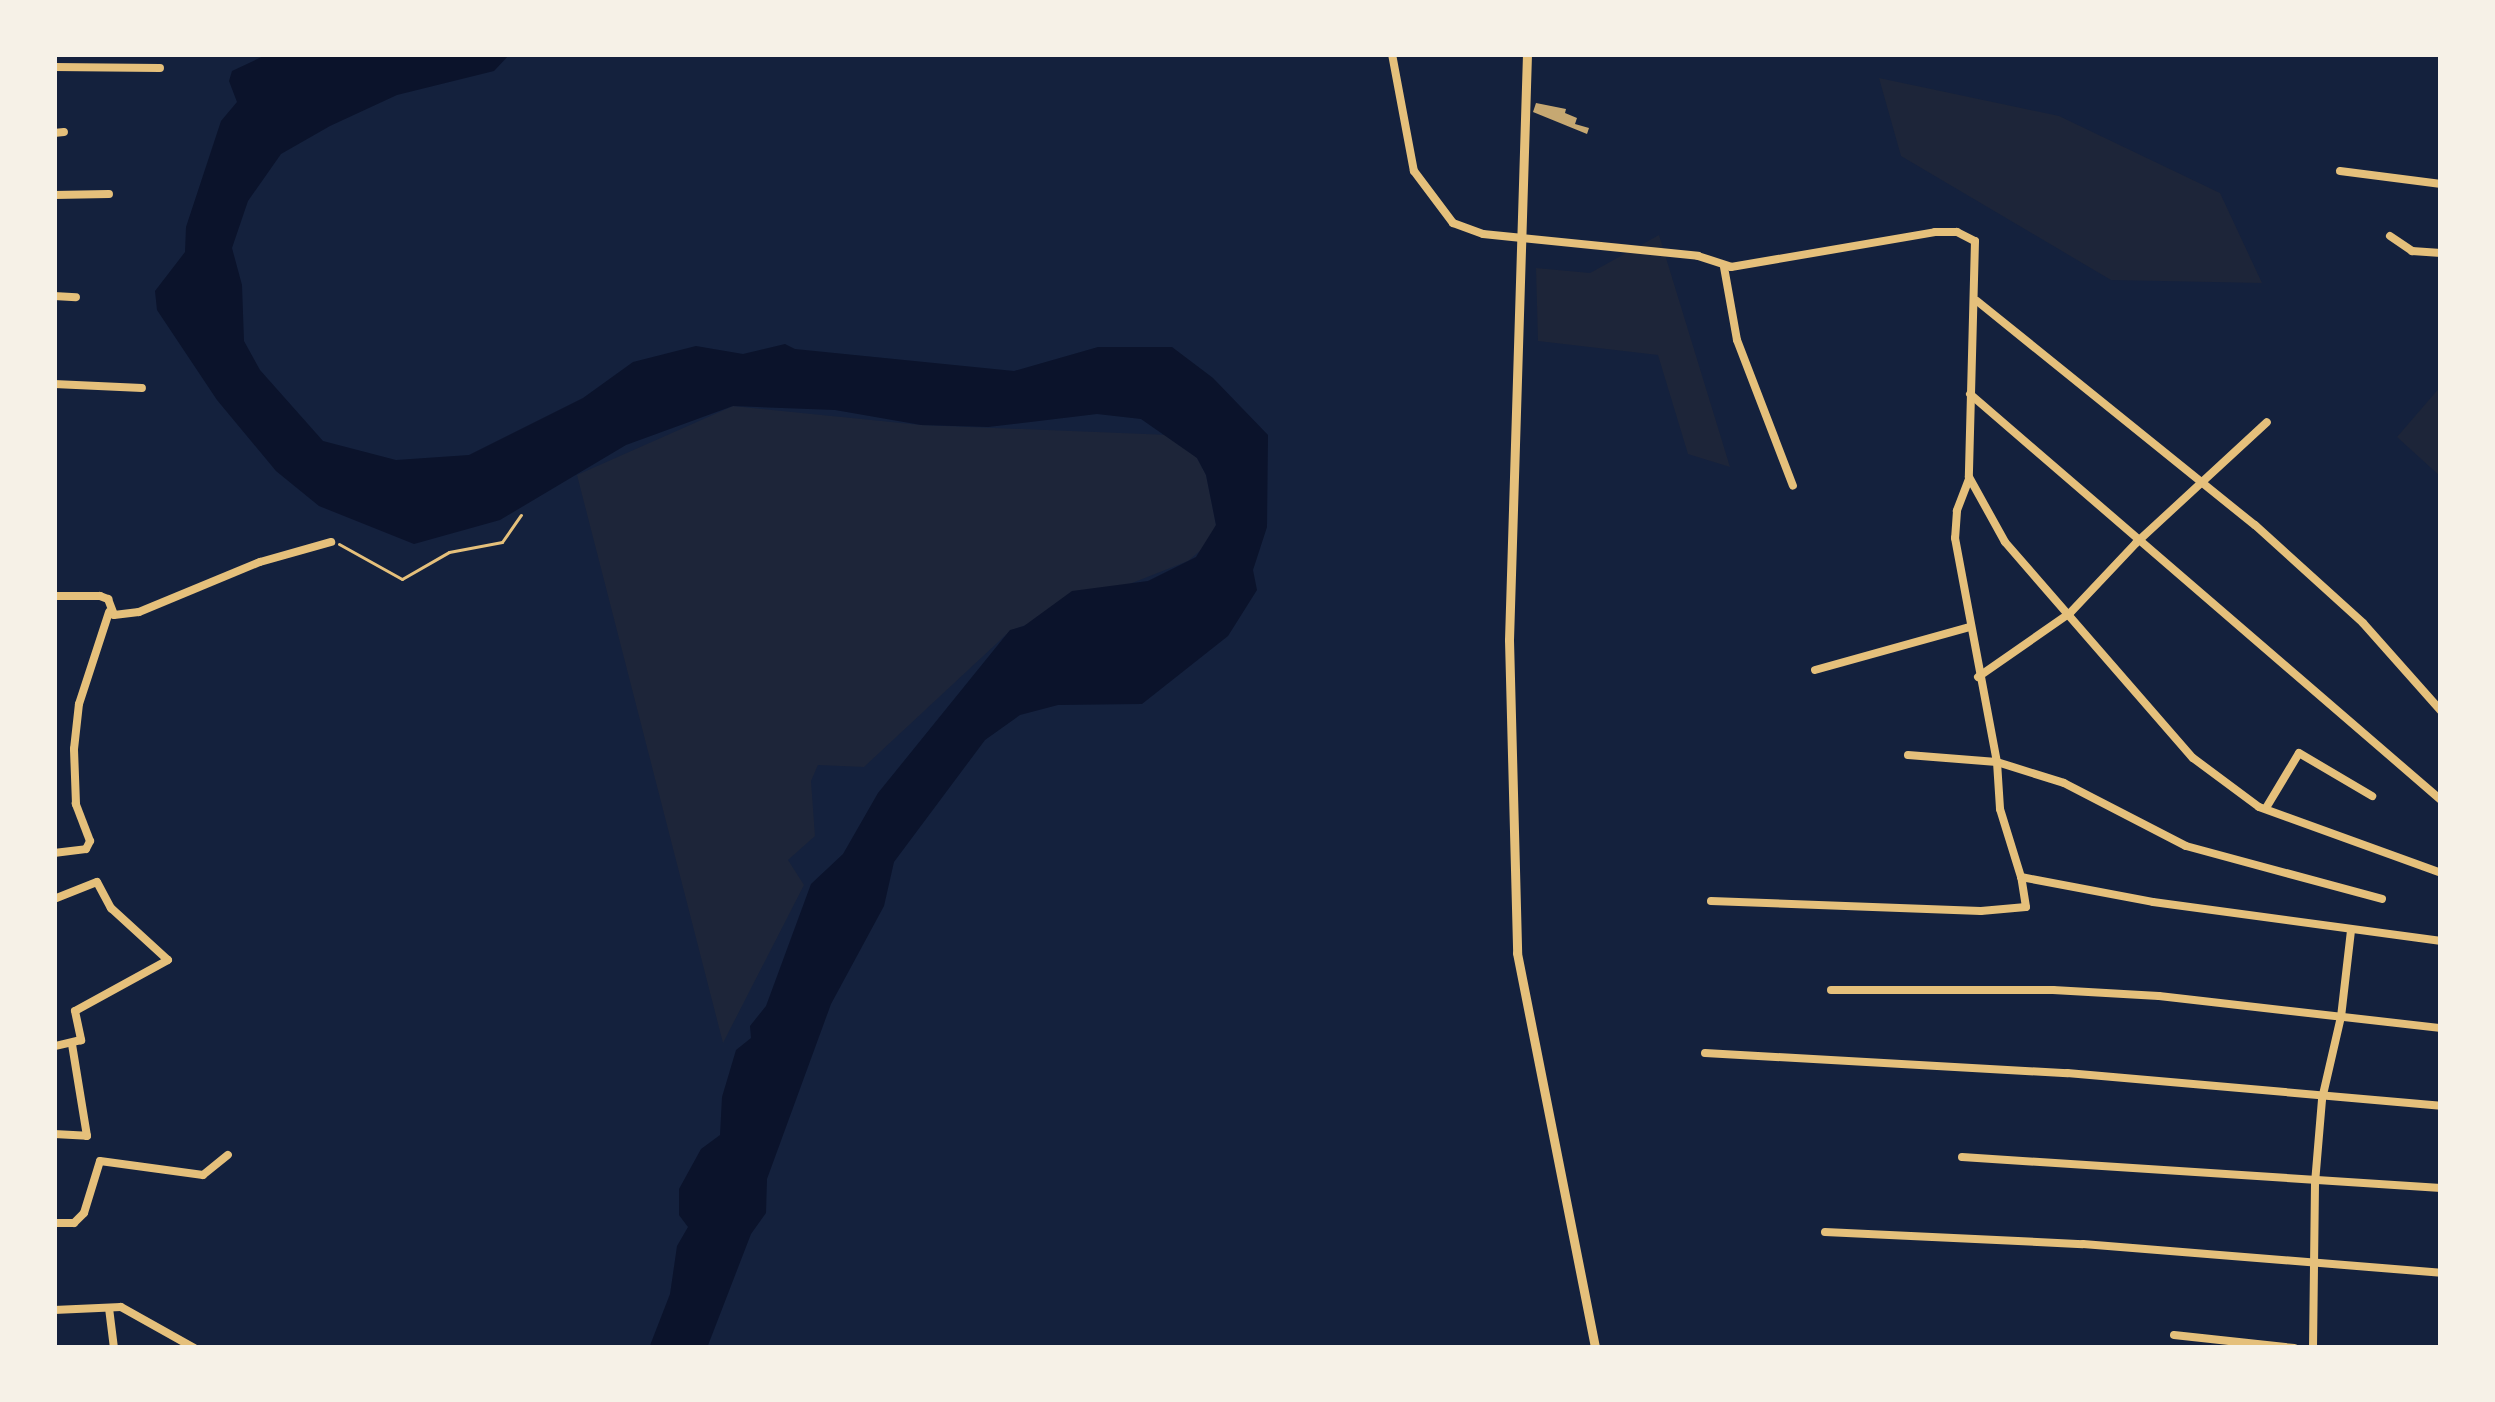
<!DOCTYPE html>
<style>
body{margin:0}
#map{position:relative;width:2495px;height:1402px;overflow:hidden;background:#14213d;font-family:Lato,sans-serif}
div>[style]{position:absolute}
.green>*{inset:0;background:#1d2539}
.water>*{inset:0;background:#0b132b}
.building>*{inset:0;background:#c6a872}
.path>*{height:3px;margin:-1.5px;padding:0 1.5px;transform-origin:1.5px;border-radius:1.5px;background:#e5c07b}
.minor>*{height:8px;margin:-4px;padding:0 4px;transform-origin:4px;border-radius:4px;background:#e5c07b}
.tertiary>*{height:9px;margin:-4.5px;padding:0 4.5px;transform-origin:4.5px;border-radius:4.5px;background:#e5c07b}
span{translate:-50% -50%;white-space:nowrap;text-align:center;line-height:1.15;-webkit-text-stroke:12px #f6f1e7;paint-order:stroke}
.frame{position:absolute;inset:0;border:57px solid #f6f1e7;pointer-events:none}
</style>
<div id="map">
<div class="green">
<div style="clip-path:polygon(1879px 78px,2059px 116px,2220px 193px,2262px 283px,2111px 280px,1901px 156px)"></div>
<div style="clip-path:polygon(1659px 235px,1730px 467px,1688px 454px,1658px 355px,1538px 341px,1536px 268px,1590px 273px)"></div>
<div style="clip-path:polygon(2441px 386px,2441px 477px,2397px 437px)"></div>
<div style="clip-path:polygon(733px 406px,921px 425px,1170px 435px,1197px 458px,1206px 475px,1216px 525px,1208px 544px,1188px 561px,1010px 631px,864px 767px,818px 765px,811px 781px,815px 836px,788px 860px,804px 885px,723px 1043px,577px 475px)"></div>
</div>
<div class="water">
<div style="clip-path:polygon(268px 54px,510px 54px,494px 71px,397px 95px,330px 126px,281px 154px,248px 201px,232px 248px,242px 285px,244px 341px,260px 370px,323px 441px,396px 460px,469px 455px,583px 398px,633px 362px,696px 346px,743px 354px,785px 344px,795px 349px,1014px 371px,1098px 347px,1172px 347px,1213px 378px,1268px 435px,1267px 527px,1253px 570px,1257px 590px,1228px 636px,1142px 704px,1058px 705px,1020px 715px,985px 740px,894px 862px,884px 906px,831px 1004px,767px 1179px,766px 1213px,751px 1234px,707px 1348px,649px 1348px,670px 1294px,677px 1246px,688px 1227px,679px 1215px,679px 1189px,701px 1149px,720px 1135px,722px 1097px,736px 1050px,751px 1038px,750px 1026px,766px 1006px,811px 884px,843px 854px,878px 793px,1010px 630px,1024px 626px,1072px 591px,1148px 581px,1196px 557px,1216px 525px,1206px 475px,1197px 458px,1141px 419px,1097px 414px,988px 427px,921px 425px,835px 410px,733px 406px,626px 445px,500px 520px,414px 544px,319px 506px,276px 471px,217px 400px,157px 310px,155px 291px,185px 252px,186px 227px,221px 121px,237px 102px,229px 81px,232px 71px)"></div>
</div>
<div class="building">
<div style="clip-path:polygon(1536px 103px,1566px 109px,1565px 113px,1577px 118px,1575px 124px,1589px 128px,1587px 134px,1533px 112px)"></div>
</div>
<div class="path">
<div style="left:339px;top:544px;width:72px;rotate:29.1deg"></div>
<div style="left:402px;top:579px;width:54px;rotate:-29.9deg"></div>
<div style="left:449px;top:552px;width:54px;rotate:-10.7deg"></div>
<div style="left:502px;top:542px;width:33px;rotate:-55deg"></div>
</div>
<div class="minor">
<div style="left:1392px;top:54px;width:119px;rotate:79.4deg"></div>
<div style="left:1414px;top:171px;width:65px;rotate:53.1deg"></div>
<div style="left:1453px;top:223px;width:32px;rotate:20deg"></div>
<div style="left:1483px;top:234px;width:216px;rotate:5.8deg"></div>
<div style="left:1698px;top:256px;width:35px;rotate:18deg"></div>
<div style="left:1731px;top:267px;width:207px;rotate:-9.7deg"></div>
<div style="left:1935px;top:232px;width:22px"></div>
<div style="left:1957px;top:232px;width:20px;rotate:27deg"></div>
<div style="left:1975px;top:241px;width:236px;rotate:91.5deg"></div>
<div style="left:1969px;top:477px;width:74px;rotate:61deg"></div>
<div style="left:2005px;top:542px;width:286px;rotate:49deg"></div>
<div style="left:2193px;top:758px;width:82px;rotate:36.6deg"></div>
<div style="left:2259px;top:807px;width:194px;rotate:19.9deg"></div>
<div style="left:54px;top:67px;width:106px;rotate:0.5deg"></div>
<div style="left:54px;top:133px;width:10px;rotate:-6deg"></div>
<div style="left:2340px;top:171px;width:102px;rotate:7.3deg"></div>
<div style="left:54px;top:195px;width:55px;rotate:-1deg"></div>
<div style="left:2390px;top:236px;width:27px;rotate:34deg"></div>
<div style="left:2412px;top:251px;width:29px;rotate:4deg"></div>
<div style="left:1724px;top:267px;width:74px;rotate:79.9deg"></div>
<div style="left:1737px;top:340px;width:156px;rotate:69deg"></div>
<div style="left:54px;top:296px;width:22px;rotate:3deg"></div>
<div style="left:1977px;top:301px;width:357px;rotate:38.9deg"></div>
<div style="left:2255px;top:525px;width:146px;rotate:42.2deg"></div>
<div style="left:2363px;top:623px;width:118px;rotate:48.4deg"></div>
<div style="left:54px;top:384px;width:88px;rotate:2.6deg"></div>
<div style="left:1970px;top:394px;width:622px;rotate:40.76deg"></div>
<div style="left:1969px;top:479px;width:34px;rotate:111deg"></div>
<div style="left:1957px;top:511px;width:27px;rotate:94deg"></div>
<div style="left:1955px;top:538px;width:228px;rotate:79.4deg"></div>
<div style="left:1997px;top:762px;width:70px;rotate:17.4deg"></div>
<div style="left:2064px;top:783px;width:137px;rotate:27.3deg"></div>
<div style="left:2186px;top:846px;width:203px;rotate:15.1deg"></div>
<div style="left:54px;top:596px;width:46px"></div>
<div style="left:100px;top:596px;width:9px;rotate:21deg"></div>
<div style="left:108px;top:599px;width:17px;rotate:69deg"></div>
<div style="left:114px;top:615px;width:25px;rotate:-7deg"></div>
<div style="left:139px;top:612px;width:131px;rotate:-22.5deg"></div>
<div style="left:260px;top:562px;width:74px;rotate:-15.7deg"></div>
<div style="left:1815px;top:670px;width:161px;rotate:-15.5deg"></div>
<div style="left:1978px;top:677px;width:112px;rotate:-34.8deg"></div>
<div style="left:2070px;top:613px;width:96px;rotate:-46.7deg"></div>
<div style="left:2136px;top:543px;width:178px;rotate:-42.7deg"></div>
<div style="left:1908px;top:755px;width:89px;rotate:4.5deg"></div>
<div style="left:1997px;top:762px;width:47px;rotate:86.3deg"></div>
<div style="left:2000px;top:809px;width:71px;rotate:72.8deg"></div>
<div style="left:2021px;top:877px;width:134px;rotate:10.7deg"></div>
<div style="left:2153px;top:902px;width:291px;rotate:7.7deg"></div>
<div style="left:2266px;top:808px;width:64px;rotate:-59deg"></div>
<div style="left:2299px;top:753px;width:85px;rotate:30.5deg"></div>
<div style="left:54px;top:853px;width:32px;rotate:-7deg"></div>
<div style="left:86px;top:849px;width:9px;rotate:-63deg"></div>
<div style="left:90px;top:841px;width:40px;rotate:-111deg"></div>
<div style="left:76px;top:804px;width:55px;rotate:-92.1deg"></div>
<div style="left:74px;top:749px;width:45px;rotate:-83.7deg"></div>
<div style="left:79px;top:704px;width:97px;rotate:-71.9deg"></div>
<div style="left:54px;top:899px;width:46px;rotate:-21.6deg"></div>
<div style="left:97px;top:882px;width:30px;rotate:62deg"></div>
<div style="left:111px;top:908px;width:77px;rotate:42.4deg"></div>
<div style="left:168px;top:960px;width:106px;rotate:151.3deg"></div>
<div style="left:75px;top:1011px;width:30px;rotate:78deg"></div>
<div style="left:81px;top:1040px;width:28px;rotate:167deg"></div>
<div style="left:1711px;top:901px;width:270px;rotate:2.1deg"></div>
<div style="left:1981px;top:911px;width:45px;rotate:-5.1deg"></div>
<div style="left:2026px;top:907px;width:30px;rotate:-99deg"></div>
<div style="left:1831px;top:990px;width:222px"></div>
<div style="left:2053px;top:990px;width:106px;rotate:3.2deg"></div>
<div style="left:2159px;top:996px;width:284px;rotate:6.5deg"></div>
<div style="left:1705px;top:1053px;width:363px;rotate:3.2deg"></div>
<div style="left:2067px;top:1073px;width:375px;rotate:5deg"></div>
<div style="left:54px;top:1134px;width:33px;rotate:3deg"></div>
<div style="left:87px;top:1136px;width:93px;rotate:-99.3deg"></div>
<div style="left:1962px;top:1157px;width:480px;rotate:3.7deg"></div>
<div style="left:54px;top:1223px;width:20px"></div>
<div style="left:74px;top:1223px;width:14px;rotate:-45deg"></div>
<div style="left:84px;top:1213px;width:54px;rotate:-72.9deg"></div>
<div style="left:100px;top:1161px;width:104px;rotate:7.7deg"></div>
<div style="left:203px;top:1175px;width:32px;rotate:-39deg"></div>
<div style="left:1825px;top:1232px;width:258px;rotate:2.7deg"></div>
<div style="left:2083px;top:1244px;width:359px;rotate:4.6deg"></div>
<div style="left:109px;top:1308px;width:40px;rotate:82.9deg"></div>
<div style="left:54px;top:1310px;width:67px;rotate:-2.6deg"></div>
<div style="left:121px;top:1307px;width:84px;rotate:29.3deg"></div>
<div style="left:2174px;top:1335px;width:121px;rotate:6.2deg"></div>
<div style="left:2313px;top:1348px;width:165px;rotate:-89.3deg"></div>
<div style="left:2315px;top:1183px;width:84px;rotate:-85.2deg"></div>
<div style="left:2322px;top:1099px;width:84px;rotate:-77deg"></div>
<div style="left:2341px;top:1017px;width:87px;rotate:-83.4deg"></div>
</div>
<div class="tertiary">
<div style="left:1527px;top:54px;width:586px;rotate:91.76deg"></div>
<div style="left:1509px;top:640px;width:313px;rotate:88.5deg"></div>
<div style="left:1517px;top:953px;width:403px;rotate:78.8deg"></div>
</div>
<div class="frame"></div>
</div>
